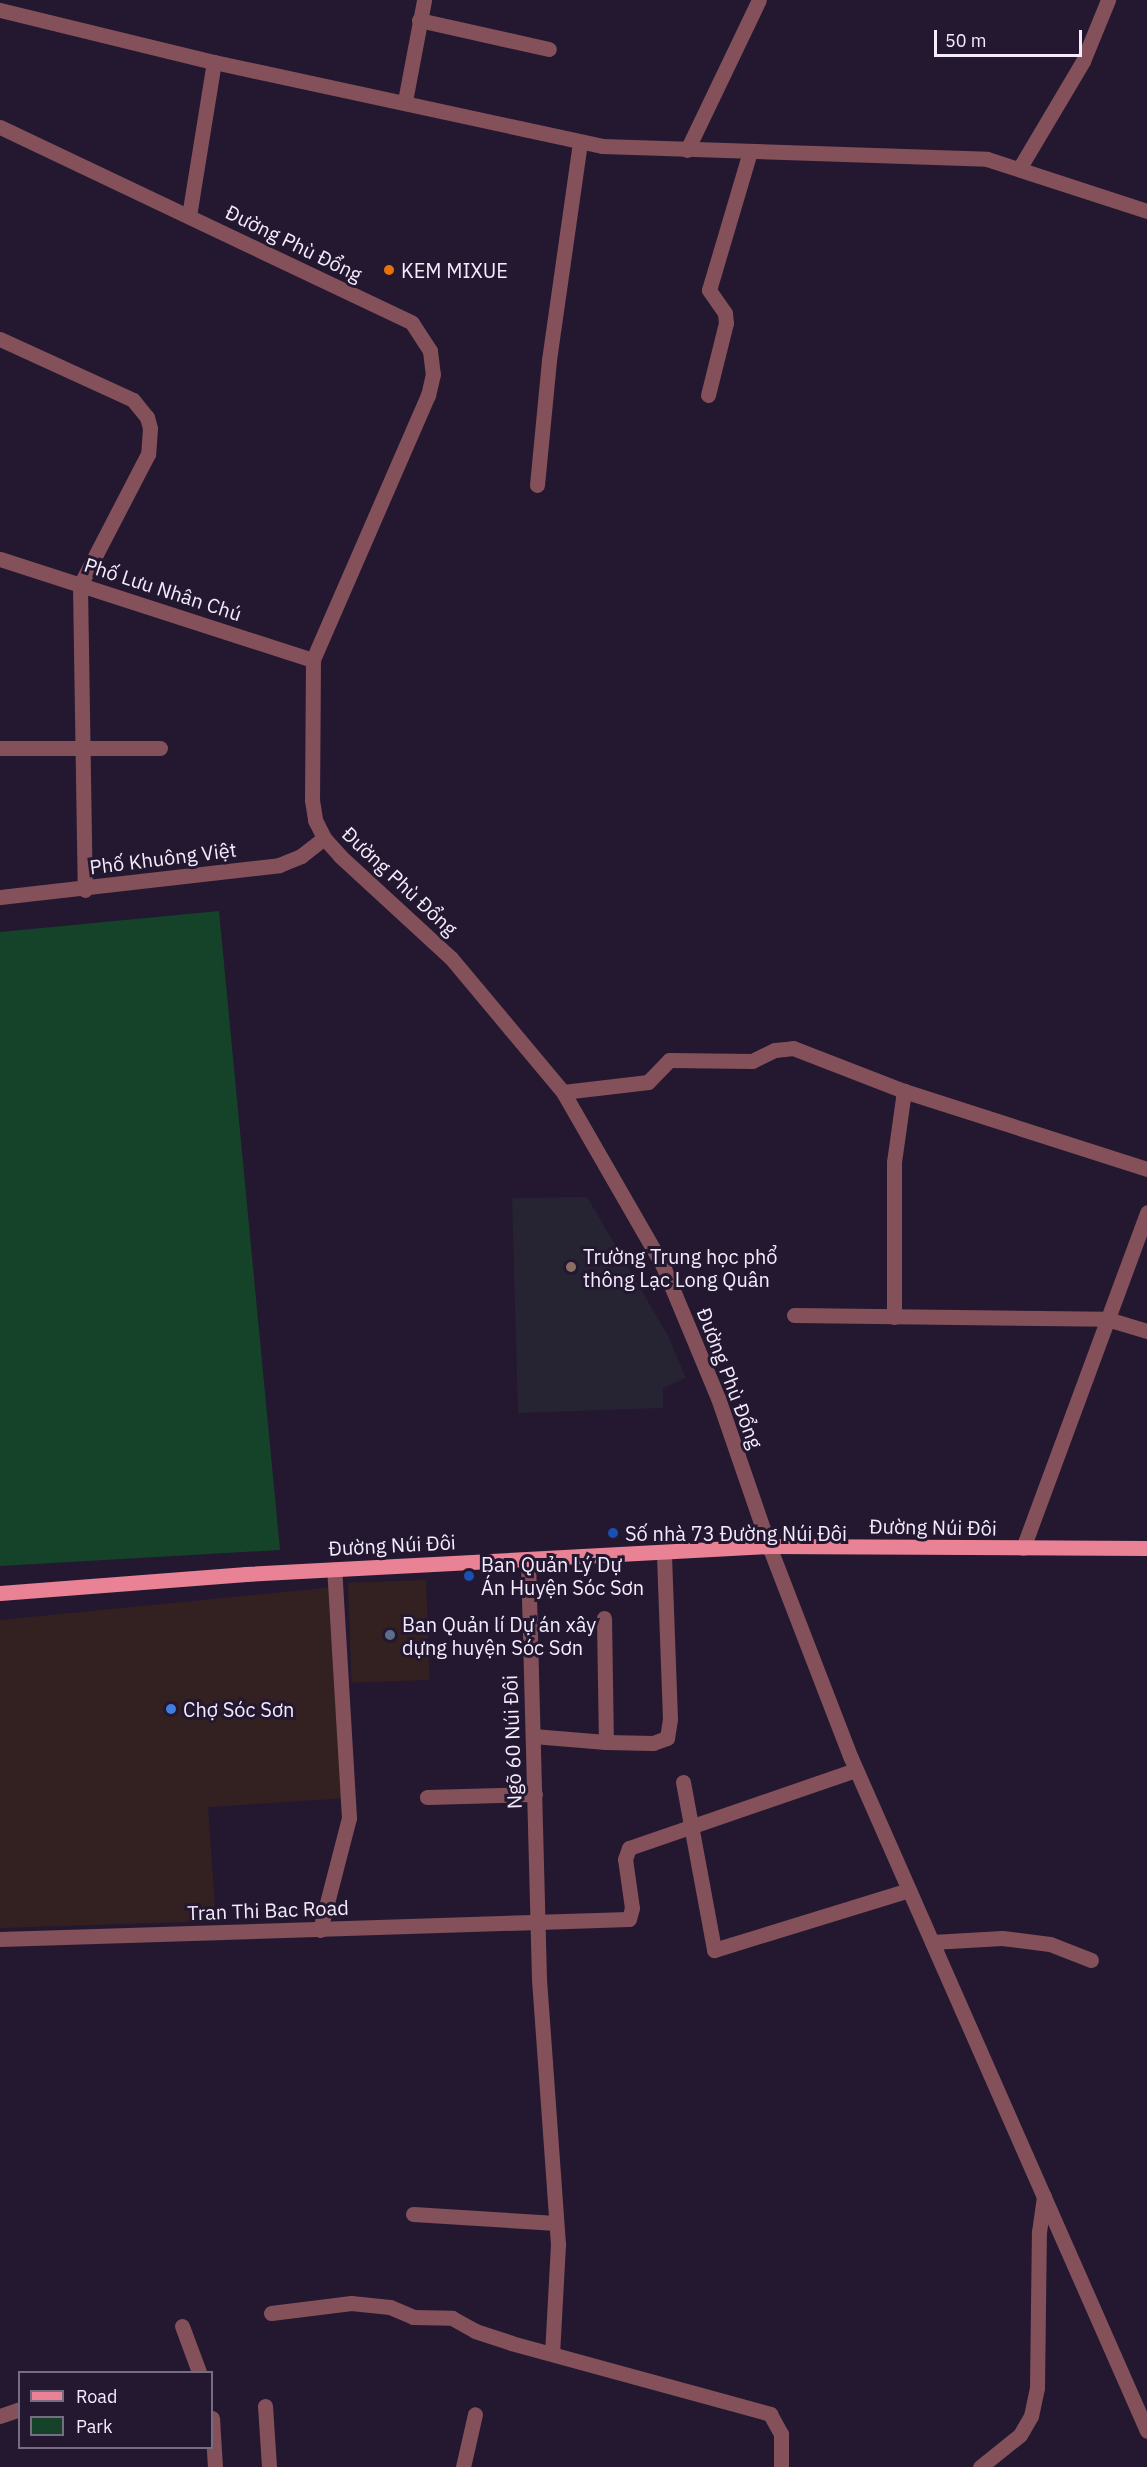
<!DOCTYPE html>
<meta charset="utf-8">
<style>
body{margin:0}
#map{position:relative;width:1147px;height:2467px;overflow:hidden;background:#241831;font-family:"IBM Plex Sans",sans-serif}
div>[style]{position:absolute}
.commercial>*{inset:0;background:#332020;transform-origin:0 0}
.education>*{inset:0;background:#262333}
.green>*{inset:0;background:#14432a}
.minor>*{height:15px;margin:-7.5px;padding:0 7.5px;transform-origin:7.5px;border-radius:7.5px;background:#84515a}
.major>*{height:15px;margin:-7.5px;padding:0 7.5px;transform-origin:7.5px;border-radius:7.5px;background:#ea8296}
.dots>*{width:16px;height:16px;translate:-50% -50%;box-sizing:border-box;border:3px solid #241831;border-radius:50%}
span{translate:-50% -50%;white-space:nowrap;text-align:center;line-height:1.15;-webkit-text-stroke:6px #241831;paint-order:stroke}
.street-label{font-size:20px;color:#f3ecfd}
.poi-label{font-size:20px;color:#f3ecfd}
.left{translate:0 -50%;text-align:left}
.legend{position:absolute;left:18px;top:2371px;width:195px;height:78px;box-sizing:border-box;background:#241831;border:2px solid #776d83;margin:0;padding:8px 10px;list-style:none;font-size:18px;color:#f3ecfd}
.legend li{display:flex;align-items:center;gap:12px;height:30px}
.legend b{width:30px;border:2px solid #776d83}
.scale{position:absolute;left:934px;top:30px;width:148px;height:27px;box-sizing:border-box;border:3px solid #f3ecfd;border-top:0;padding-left:8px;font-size:18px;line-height:21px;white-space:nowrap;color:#f3ecfd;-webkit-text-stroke:4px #241831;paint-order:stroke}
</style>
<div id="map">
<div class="commercial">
<div style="left:426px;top:1580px;width:100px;height:78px;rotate:88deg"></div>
<div style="clip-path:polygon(334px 1587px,348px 1798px,208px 1807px,216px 1921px,0 1928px,0 1620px)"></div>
</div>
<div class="education">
<div style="clip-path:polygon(587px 1197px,668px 1336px,686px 1378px,663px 1388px,663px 1408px,518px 1413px,512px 1198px)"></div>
</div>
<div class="green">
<div style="clip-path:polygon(219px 911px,280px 1550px,0 1566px,0 932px)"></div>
</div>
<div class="minor">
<div style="left:0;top:10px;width:220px;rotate:13.7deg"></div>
<div style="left:214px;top:62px;width:397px;rotate:12.2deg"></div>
<div style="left:602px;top:146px;width:385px;rotate:1.9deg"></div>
<div style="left:987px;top:159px;width:168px;rotate:18deg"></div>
<div style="left:419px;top:20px;width:133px;rotate:12.6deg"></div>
<div style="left:405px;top:101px;width:103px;rotate:-79.3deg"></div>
<div style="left:0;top:127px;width:456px;rotate:25.4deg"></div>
<div style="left:412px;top:323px;width:33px;rotate:57deg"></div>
<div style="left:430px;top:351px;width:23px;rotate:83deg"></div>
<div style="left:433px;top:374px;width:22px;rotate:103deg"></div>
<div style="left:428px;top:395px;width:289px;rotate:113.5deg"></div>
<div style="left:313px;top:660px;width:140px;rotate:90.4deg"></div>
<div style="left:312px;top:800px;width:20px;rotate:81deg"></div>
<div style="left:315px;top:820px;width:20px;rotate:63deg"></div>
<div style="left:324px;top:838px;width:24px;rotate:48deg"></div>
<div style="left:340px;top:856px;width:151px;rotate:42.6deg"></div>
<div style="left:451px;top:958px;width:175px;rotate:50.1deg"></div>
<div style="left:563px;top:1092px;width:201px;rotate:60.1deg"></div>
<div style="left:663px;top:1266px;width:143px;rotate:67.4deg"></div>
<div style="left:718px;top:1398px;width:157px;rotate:71deg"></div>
<div style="left:769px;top:1546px;width:227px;rotate:68.9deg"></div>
<div style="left:851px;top:1758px;width:735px;rotate:66.26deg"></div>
<div style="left:687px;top:150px;width:166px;rotate:-64.4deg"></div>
<div style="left:1019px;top:169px;width:126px;rotate:-59.3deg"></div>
<div style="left:1083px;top:61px;width:66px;rotate:-67.7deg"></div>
<div style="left:189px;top:216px;width:156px;rotate:-80.8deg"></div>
<div style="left:0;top:339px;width:146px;rotate:24.6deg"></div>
<div style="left:133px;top:400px;width:22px;rotate:51deg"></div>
<div style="left:147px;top:417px;width:11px;rotate:75deg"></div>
<div style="left:150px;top:428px;width:26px;rotate:94deg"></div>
<div style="left:148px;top:454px;width:148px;rotate:117.4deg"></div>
<div style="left:80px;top:585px;width:305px;rotate:89.1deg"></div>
<div style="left:708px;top:395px;width:74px;rotate:-76deg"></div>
<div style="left:726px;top:323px;width:10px;rotate:-96deg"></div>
<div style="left:725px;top:313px;width:28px;rotate:-125deg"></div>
<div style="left:709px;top:290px;width:144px;rotate:-73.5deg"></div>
<div style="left:537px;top:485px;width:126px;rotate:-84.5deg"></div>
<div style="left:549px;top:360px;width:220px;rotate:-81.9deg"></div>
<div style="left:0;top:559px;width:329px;rotate:17.9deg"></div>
<div style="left:0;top:748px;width:160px"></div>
<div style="left:0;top:897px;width:281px;rotate:-6.5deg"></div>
<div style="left:279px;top:865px;width:24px;rotate:-22deg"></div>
<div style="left:301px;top:856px;width:29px;rotate:-38deg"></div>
<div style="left:563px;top:1092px;width:86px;rotate:-6.7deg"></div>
<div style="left:648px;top:1082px;width:30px;rotate:-46deg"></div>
<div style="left:669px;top:1060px;width:83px;rotate:0.7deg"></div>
<div style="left:752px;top:1061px;width:25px;rotate:-26deg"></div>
<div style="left:775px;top:1050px;width:18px;rotate:-6deg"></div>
<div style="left:793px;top:1048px;width:119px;rotate:21.2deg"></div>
<div style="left:904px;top:1091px;width:255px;rotate:17.8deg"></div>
<div style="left:794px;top:1315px;width:313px;rotate:0.7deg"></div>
<div style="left:1107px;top:1319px;width:42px;rotate:16.7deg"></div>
<div style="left:894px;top:1317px;width:155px;rotate:-90deg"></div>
<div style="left:894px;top:1162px;width:72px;rotate:-82deg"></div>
<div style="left:1023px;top:1548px;width:358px;rotate:-69.7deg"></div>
<div style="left:528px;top:1559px;width:420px;rotate:88.5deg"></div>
<div style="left:539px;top:1979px;width:266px;rotate:85.9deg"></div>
<div style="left:558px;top:2244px;width:110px;rotate:93.1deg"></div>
<div style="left:604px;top:1618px;width:124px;rotate:89.1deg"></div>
<div style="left:533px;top:1736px;width:73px;rotate:4.7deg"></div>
<div style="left:606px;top:1742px;width:47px;rotate:1.2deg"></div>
<div style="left:653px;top:1743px;width:15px;rotate:-20deg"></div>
<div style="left:667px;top:1738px;width:19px;rotate:-81deg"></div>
<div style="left:670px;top:1719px;width:167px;rotate:-92.1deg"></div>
<div style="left:683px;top:1782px;width:171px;rotate:79.5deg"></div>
<div style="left:714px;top:1950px;width:204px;rotate:-17.1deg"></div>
<div style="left:427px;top:1797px;width:108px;rotate:-1.6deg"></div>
<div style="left:320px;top:1930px;width:116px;rotate:-75.5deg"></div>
<div style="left:349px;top:1818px;width:249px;rotate:-93.4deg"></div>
<div style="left:0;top:1939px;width:629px;rotate:-1.82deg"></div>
<div style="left:629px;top:1919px;width:11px;rotate:-75deg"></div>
<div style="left:632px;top:1908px;width:49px;rotate:-98.1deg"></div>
<div style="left:625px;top:1859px;width:12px;rotate:-70deg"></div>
<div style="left:629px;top:1848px;width:240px;rotate:-19deg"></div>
<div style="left:932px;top:1942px;width:70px;rotate:-3.3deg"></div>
<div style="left:1002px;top:1938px;width:48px;rotate:7.1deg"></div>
<div style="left:1050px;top:1944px;width:44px;rotate:21.3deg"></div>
<div style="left:413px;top:2214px;width:143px;rotate:3.6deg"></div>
<div style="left:271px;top:2313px;width:81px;rotate:-7.1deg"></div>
<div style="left:351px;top:2303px;width:39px;rotate:6deg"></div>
<div style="left:390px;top:2307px;width:25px;rotate:23deg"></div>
<div style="left:413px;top:2317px;width:39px;rotate:1deg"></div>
<div style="left:452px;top:2318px;width:26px;rotate:29deg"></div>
<div style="left:475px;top:2331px;width:38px;rotate:18deg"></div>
<div style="left:511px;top:2343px;width:269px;rotate:15.3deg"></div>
<div style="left:770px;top:2414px;width:23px;rotate:61deg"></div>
<div style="left:781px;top:2434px;width:33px;rotate:90deg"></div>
<div style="left:182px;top:2326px;width:49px;rotate:69.7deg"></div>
<div style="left:265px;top:2406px;width:61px;rotate:86.2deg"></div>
<div style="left:0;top:2416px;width:21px;rotate:-19deg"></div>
<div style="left:212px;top:2418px;width:49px;rotate:86.5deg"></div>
<div style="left:463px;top:2467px;width:54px;rotate:-77.2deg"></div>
<div style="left:980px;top:2467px;width:51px;rotate:-38.7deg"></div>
<div style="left:1020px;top:2435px;width:22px;rotate:-60deg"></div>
<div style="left:1031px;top:2416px;width:29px;rotate:-78deg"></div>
<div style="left:1037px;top:2388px;width:156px;rotate:-89.3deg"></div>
<div style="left:1039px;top:2232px;width:36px;rotate:-82deg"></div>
</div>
<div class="major">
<div style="left:0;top:1593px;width:247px;rotate:-4.4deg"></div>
<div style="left:246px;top:1574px;width:524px;rotate:-3.06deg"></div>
<div style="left:769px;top:1546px;width:378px;rotate:0.3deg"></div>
</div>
<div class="dots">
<div style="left:389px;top:270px;background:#e8710a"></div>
<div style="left:571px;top:1267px;background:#8d6e63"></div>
<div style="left:613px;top:1533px;background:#1a4fb4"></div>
<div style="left:469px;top:1576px;background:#1a4fb4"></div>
<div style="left:390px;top:1635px;background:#5c6f8a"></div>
<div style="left:171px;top:1709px;background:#3f7fe0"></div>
</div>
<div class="street-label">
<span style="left:294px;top:243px;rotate:26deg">Đường Phù Đổng</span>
<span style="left:163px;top:589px;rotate:18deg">Phố Lưu Nhân Chú</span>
<span style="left:163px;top:858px;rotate:-7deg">Phố Khuông Việt</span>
<span style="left:400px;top:881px;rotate:43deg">Đường Phù Đổng</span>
<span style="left:730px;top:1378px;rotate:69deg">Đường Phù Đổng</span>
<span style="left:933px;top:1527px;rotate:1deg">Đường Núi Đôi</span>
<span style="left:392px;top:1545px;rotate:-3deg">Đường Núi Đôi</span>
<span style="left:512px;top:1742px;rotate:-92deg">Ngõ 60 Núi Đôi</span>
<span style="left:268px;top:1910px;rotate:-2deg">Tran Thi Bac Road</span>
</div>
<div class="poi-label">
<span class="left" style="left:401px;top:270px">KEM MIXUE</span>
<span class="left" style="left:583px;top:1268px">Trường Trung học phổ<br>thông Lạc Long Quân</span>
<span class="left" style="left:625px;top:1533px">Số nhà 73 Đường Núi Đôi</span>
<span class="left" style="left:481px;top:1576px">Ban Quản Lý Dự<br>Án Huyện Sóc Sơn</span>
<span class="left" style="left:402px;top:1636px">Ban Quản lí Dự án xây<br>dựng huyện Sóc Sơn</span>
<span class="left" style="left:183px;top:1709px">Chợ Sóc Sơn</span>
</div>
<ul class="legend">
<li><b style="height:8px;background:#ea8296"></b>Road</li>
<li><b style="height:16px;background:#14432a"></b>Park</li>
</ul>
<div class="scale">50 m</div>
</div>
